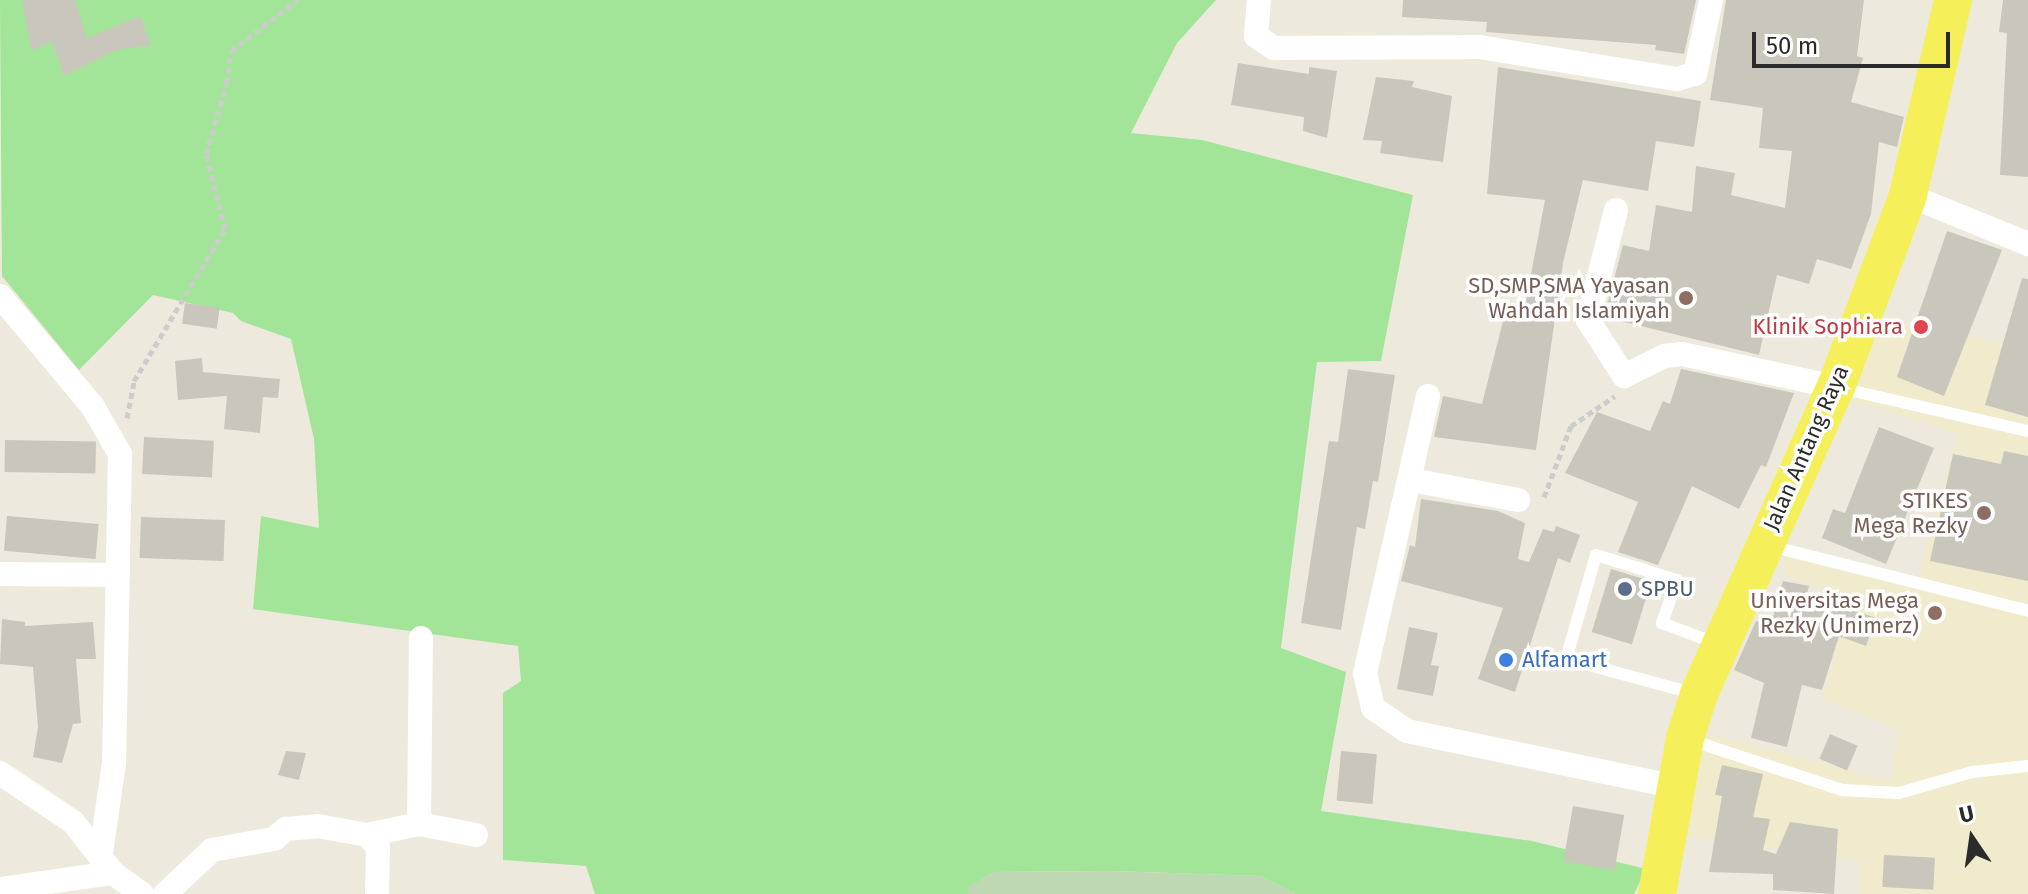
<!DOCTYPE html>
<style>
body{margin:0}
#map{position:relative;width:2028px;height:894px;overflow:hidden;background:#edeadd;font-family:"Fira Sans",sans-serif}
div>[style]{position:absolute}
.education>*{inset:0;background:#efebcc}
.green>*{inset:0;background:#a2e598}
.cemetery>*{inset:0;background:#bed8b3}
.building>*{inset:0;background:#c9c6bc;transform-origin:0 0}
.path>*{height:5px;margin-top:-2.5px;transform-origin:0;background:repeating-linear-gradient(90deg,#ccc 0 6px,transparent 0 10px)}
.lane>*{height:12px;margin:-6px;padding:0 6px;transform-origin:6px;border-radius:6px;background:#fff}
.street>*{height:24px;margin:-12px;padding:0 12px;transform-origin:12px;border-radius:12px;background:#fff}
.primary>*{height:38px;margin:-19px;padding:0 19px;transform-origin:19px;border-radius:19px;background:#f5f05a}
.dots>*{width:22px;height:22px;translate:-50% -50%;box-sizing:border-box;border:4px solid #fff;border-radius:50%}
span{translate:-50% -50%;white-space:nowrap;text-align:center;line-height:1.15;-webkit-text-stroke:7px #fff;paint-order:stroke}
.education-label{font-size:22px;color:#785e54}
.right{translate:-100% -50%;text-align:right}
.health-label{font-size:22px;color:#be3a42}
.street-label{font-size:22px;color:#2b2b2b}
.service-label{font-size:22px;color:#4e5e75}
.left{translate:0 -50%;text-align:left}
.shop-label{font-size:22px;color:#366cbe}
.north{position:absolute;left:1932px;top:798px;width:80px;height:80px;-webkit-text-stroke:6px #fff;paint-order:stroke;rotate:347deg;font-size:22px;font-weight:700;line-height:32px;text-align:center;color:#2b2b2b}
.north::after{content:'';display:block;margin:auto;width:28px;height:36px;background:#2b2b2b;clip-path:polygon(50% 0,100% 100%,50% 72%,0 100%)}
.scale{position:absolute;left:1752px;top:32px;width:198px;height:36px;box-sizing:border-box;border:4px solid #2b2b2b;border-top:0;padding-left:10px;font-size:24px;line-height:28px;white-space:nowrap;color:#2b2b2b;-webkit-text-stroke:6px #fff;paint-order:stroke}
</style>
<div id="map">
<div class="education">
<div style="clip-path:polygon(1874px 317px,2028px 348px,2028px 894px,1860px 894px,1860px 861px,1674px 834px,1696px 730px,1890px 781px,1900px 729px,1823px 699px,1842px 631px,1844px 596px,1784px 575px,1788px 545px,1917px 582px,1958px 433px,1848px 400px)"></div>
</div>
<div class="green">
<div style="clip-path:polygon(0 0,1216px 0,1177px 43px,1131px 133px,1202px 140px,1413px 195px,1381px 361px,1317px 362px,1281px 648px,1346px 672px,1321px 811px,1532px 841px,1646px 869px,1634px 894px,1295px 894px,1261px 876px,1111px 871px,994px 872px,968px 888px,968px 894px,595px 894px,586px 866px,503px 860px,503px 693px,521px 681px,518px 646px,253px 609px,261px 516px,319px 528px,314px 439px,291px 339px,241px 321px,233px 313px,153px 295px,79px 370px,2px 276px)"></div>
</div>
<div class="cemetery">
<div style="clip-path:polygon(1111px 871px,1261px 876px,1295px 894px,968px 894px,967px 888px,994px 872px)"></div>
</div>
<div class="building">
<div style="clip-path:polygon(22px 0,75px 0,87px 38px,140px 16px,151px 45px,117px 50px,64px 76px,52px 42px,31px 51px)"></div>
<div style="clip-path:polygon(1403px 0,1696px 0,1684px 54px,1655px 50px,1656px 45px,1486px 32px,1487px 22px,1402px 17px)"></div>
<div style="clip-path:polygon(1726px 0,1864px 0,1857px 56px,1863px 58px,1851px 102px,1904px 117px,1897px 147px,1879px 142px,1871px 214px,1851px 269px,1817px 259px,1809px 284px,1777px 275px,1759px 355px,1604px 317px,1623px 245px,1649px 251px,1656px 205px,1692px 212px,1696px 166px,1735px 173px,1731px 195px,1785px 208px,1792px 151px,1759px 148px,1763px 108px,1710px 100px)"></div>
<div style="clip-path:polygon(2003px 0,2028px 0,2028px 177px,2000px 175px,2007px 33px,1999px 32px)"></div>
<div style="clip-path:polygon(1238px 63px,1309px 74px,1309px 67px,1337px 71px,1327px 138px,1303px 131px,1304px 117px,1231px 105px)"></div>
<div style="clip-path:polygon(1498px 67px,1701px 101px,1694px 147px,1656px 141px,1648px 191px,1583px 180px,1563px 263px,1536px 450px,1434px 437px,1443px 396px,1482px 404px,1504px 317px,1522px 322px,1545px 200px,1487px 194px)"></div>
<div style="clip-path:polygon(1376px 77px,1414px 81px,1412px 87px,1452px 96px,1443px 162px,1380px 153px,1382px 141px,1363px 140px)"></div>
<div style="clip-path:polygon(1947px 231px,2002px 250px,1944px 396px,1897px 377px)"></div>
<div style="clip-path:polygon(2022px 278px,2028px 279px,2028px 417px,1985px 405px)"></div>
<div style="left:185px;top:303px;width:35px;height:21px;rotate:8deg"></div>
<div style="clip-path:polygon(202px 358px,203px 372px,280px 379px,278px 398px,263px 397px,260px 433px,224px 429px,227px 396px,178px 400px,175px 361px)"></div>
<div style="clip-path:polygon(1348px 369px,1395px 375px,1378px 482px,1373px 481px,1365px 529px,1357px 527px,1341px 630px,1301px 623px,1329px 441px,1338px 442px)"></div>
<div style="clip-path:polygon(1681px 369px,1794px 393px,1766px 467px,1761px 465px,1739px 509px,1692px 486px,1658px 565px,1618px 552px,1638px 502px,1565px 473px,1597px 412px,1650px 431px,1663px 401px,1670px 404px)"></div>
<div style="clip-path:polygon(1879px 427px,1934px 448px,1886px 564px,1822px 538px,1833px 509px,1845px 513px)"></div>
<div style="left:144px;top:437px;width:70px;height:37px;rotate:3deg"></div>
<div style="left:5px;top:440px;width:91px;height:32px;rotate:1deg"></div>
<div style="clip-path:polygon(2004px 451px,2028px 456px,2028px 581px,1930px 561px,1953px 454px,2001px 464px)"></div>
<div style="clip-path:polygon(1421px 499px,1498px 511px,1525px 523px,1518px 559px,1529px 562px,1543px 529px,1554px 532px,1556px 526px,1580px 535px,1570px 563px,1558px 558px,1515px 692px,1478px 679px,1503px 608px,1401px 581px,1410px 545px,1415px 547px)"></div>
<div style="left:7px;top:516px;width:92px;height:35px;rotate:5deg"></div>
<div style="left:141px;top:517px;width:84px;height:41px;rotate:2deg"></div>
<div style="left:1611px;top:569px;width:42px;height:66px;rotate:17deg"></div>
<div style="clip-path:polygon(1783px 581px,1809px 586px,1807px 594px,1876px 618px,1866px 646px,1839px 636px,1822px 690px,1802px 685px,1787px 747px,1751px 738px,1764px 683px,1734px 670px,1756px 621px,1771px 625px)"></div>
<div style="clip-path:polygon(2px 619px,25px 622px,25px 626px,93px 622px,96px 659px,76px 659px,81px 723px,73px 724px,62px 763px,33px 757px,38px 727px,33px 667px,0 664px)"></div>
<div style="clip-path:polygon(1409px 627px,1438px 633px,1431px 665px,1439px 666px,1433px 696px,1397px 689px)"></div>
<div style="left:1830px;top:734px;width:30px;height:27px;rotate:23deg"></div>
<div style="clip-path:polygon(286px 751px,306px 753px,299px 780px,278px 775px)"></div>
<div style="left:1341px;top:751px;width:36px;height:50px;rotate:5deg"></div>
<div style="clip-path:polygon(1722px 765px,1763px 774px,1753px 817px,1770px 819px,1763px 850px,1776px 854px,1790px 822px,1838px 829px,1834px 894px,1773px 890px,1773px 874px,1709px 872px,1722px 796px,1715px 795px)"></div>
<div style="left:1573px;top:806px;width:52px;height:56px;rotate:10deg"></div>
<div style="left:1884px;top:855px;width:51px;height:32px;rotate:3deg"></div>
</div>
<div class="path">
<div style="left:127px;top:418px;width:38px;rotate:-79deg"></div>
<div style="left:134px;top:381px;width:177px;rotate:-59.1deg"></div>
<div style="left:225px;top:229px;width:77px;rotate:-104.2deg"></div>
<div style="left:206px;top:154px;width:74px;rotate:-73.5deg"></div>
<div style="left:227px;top:83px;width:32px;rotate:-83deg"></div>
<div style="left:231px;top:51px;width:84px;rotate:-37.3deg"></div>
<div style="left:1544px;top:497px;width:76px;rotate:-69.2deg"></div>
<div style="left:1571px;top:426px;width:53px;rotate:-34.3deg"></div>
</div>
<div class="lane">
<div style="left:1840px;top:388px;width:193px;rotate:12.9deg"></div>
<div style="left:1770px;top:546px;width:266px;rotate:14.1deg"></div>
<div style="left:1696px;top:694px;width:135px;rotate:-164.9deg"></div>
<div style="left:1566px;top:659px;width:108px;rotate:-73.9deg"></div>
<div style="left:1596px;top:555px;width:85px;rotate:17.2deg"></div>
<div style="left:1677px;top:580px;width:46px;rotate:109.2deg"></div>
<div style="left:1662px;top:623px;width:60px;rotate:20.6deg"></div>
<div style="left:1690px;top:740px;width:160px;rotate:18.2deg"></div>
<div style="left:1842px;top:790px;width:57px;rotate:3deg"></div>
<div style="left:1899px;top:793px;width:76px;rotate:-16deg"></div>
<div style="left:1972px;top:772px;width:56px;rotate:-6.1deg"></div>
</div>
<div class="street">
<div style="left:1259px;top:0;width:36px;rotate:95deg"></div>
<div style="left:1256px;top:36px;width:22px;rotate:34deg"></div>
<div style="left:1274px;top:48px;width:205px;rotate:-0.3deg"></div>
<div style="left:1479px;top:47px;width:201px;rotate:9.2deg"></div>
<div style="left:1677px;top:79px;width:19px;rotate:-16deg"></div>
<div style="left:1695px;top:74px;width:76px;rotate:-77.8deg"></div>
<div style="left:1908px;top:195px;width:130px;rotate:22.2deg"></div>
<div style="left:1616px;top:210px;width:114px;rotate:104.3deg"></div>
<div style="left:1588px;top:320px;width:67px;rotate:57.3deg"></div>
<div style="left:1624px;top:376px;width:46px;rotate:-26deg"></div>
<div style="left:1665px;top:356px;width:17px;rotate:-7deg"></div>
<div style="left:1682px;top:354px;width:157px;rotate:12.1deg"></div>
<div style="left:0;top:296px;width:145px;rotate:50deg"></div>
<div style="left:93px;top:407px;width:54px;rotate:60.1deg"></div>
<div style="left:120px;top:454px;width:309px;rotate:91.1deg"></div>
<div style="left:114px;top:763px;width:91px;rotate:98.2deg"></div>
<div style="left:1428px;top:396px;width:284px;rotate:102.8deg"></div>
<div style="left:1365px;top:673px;width:36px;rotate:77deg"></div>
<div style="left:1373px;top:708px;width:41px;rotate:34.1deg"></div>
<div style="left:1407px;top:731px;width:276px;rotate:11.7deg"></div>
<div style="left:1411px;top:480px;width:109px;rotate:10.6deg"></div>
<div style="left:0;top:574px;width:118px;rotate:0.5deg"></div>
<div style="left:0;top:773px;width:88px;rotate:33.9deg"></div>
<div style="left:73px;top:822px;width:65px;rotate:51.9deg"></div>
<div style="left:113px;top:873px;width:36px;rotate:36deg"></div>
<div style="left:419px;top:824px;width:186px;rotate:-89.4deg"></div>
<div style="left:367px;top:835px;width:53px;rotate:-11.9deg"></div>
<div style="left:419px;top:824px;width:58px;rotate:10.9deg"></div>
<div style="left:0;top:889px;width:114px;rotate:-8.1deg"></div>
<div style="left:165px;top:894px;width:64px;rotate:-43.1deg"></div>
<div style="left:212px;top:850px;width:63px;rotate:-10.1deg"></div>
<div style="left:274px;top:839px;width:16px;rotate:-40deg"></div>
<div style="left:286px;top:829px;width:32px;rotate:-5deg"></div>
<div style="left:318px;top:826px;width:50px;rotate:10.4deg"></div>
<div style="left:367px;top:835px;width:16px;rotate:47deg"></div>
<div style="left:378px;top:847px;width:47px;rotate:91.2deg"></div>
</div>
<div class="primary">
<div style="left:1657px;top:894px;width:158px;rotate:-79.8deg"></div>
<div style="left:1685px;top:738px;width:46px;rotate:-72.3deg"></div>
<div style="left:1699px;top:694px;width:336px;rotate:-66deg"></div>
<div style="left:1836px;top:387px;width:205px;rotate:-69.4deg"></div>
<div style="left:1908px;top:195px;width:200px;rotate:-77deg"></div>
</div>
<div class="dots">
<div style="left:1686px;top:298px;background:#8d6e63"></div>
<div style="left:1921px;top:327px;background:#e0444e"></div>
<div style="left:1984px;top:513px;background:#8d6e63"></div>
<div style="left:1625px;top:589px;background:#5c6f8a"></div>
<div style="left:1935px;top:613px;background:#8d6e63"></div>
<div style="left:1506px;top:660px;background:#3f7fe0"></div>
</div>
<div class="education-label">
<span class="right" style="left:1670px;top:298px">SD,SMP,SMA Yayasan<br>Wahdah Islamiyah</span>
<span class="right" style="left:1968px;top:513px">STIKES<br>Mega Rezky</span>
<span class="right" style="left:1919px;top:613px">Universitas Mega<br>Rezky (Unimerz)</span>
</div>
<div class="health-label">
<span class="right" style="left:1903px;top:327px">Klinik Sophiara</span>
</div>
<div class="street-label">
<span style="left:1806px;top:448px;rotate:-66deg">Jalan Antang Raya</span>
</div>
<div class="service-label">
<span class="left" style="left:1641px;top:589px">SPBU</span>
</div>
<div class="shop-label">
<span class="left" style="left:1522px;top:660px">Alfamart</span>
</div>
<div class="north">U</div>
<div class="scale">50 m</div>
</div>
